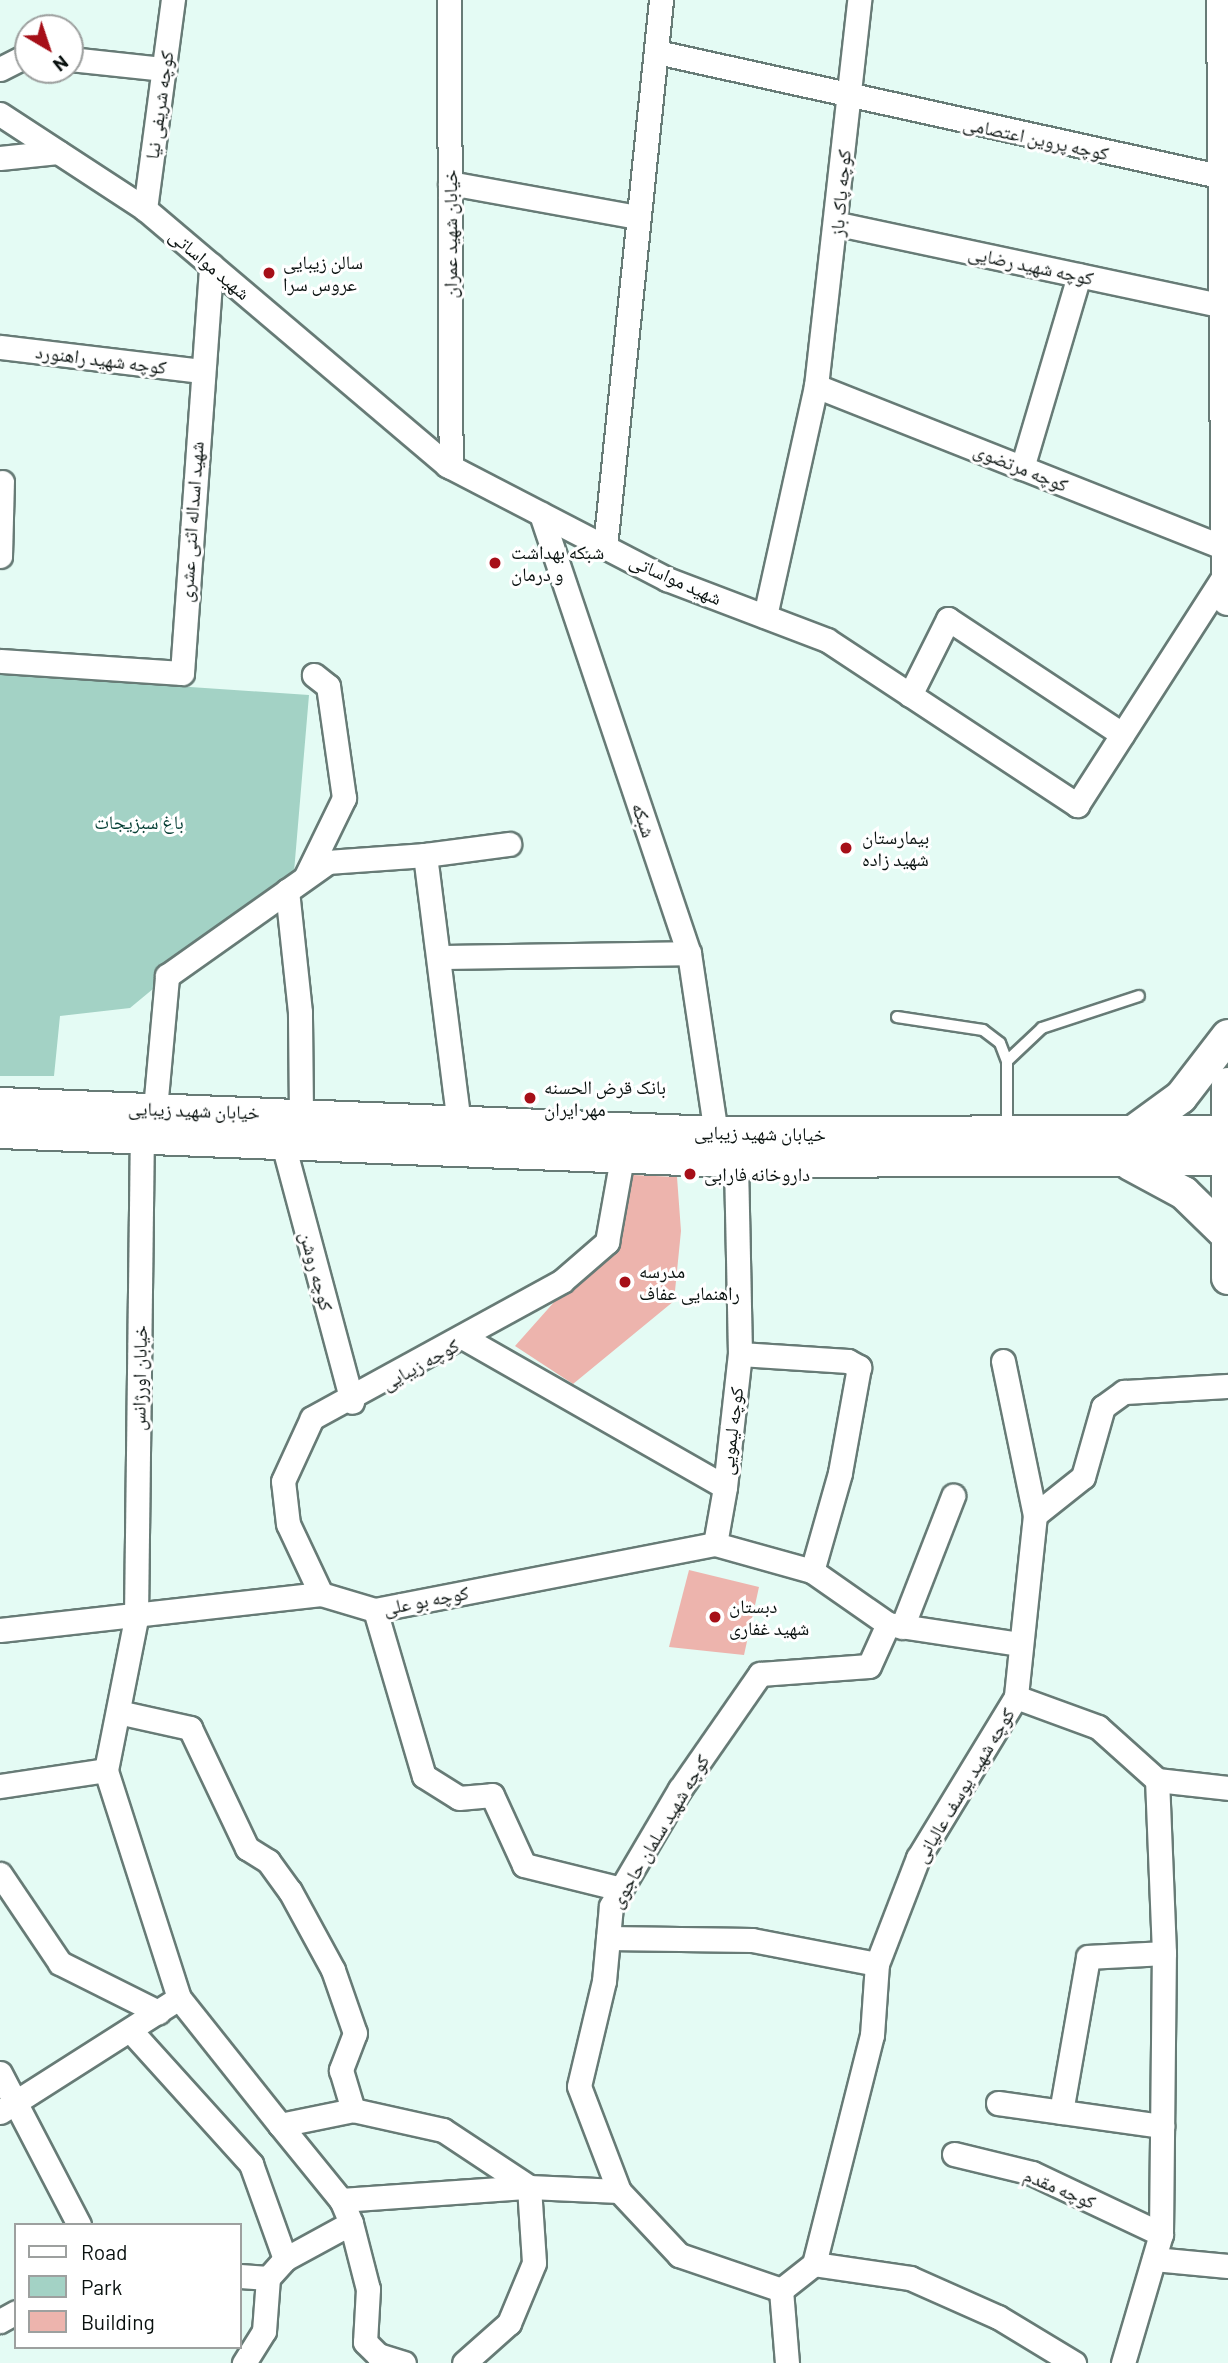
<!DOCTYPE html>
<meta charset="utf-8">
<style>
body{margin:0}
#map{position:relative;width:1228px;height:2363px;overflow:hidden;background:#e4fbf4;font-family:Barlow,"Noto Naskh Arabic",sans-serif}
div>[style]{position:absolute}
.green>*{inset:0;background:#a3d2c5}
.building>*{inset:0;background:#edb4ad}
.roads{filter:drop-shadow(2px 0 #677b76) drop-shadow(-2px 0 #677b76) drop-shadow(0 2px #677b76) drop-shadow(0 -2px #677b76)}
.service>*{height:10px;margin:-5px;padding:0 5px;transform-origin:5px;border-radius:5px;background:#fff}
.minor>*{height:23px;margin:-11.5px;padding:0 11.5px;transform-origin:11.5px;border-radius:11.5px;background:#fff}
.secondary>*{height:32px;margin:-16px;padding:0 16px;transform-origin:16px;border-radius:16px;background:#fff}
.dots>*{width:19px;height:19px;translate:-50% -50%;box-sizing:border-box;border:4px solid #fff;border-radius:50%}
span{translate:-50% -50%;white-space:nowrap;text-align:center;line-height:1.15;-webkit-text-stroke:6px #fff;paint-order:stroke}
.street-label{font-size:19px;color:#09110f}
.poi-label{font-size:19px;color:#09110f}
.left{translate:0 -50%;text-align:left}
.park-label{font-size:19px;color:#043e33}
.legend{position:absolute;left:14px;top:2223px;width:228px;height:126px;box-sizing:border-box;background:#fff;border:2px solid #9da09f;margin:0;padding:9px 12px;list-style:none;font-size:21px;color:#09110f}
.legend li{display:flex;align-items:center;gap:14px;height:35px}
.legend b{width:35px;border:2px solid #9da09f}
.north{position:absolute;left:14px;top:14px;width:70px;height:70px;box-sizing:border-box;background:#fff;border:2px solid #9da09f;border-radius:50%;rotate:141deg;font-size:19px;font-weight:700;line-height:28px;text-align:center;color:#09110f}
.north::after{content:'';display:block;margin:auto;width:24px;height:32px;background:#a60f18;clip-path:polygon(50% 0,100% 100%,50% 72%,0 100%)}
</style>
<div id="map">
<div class="green">
<div style="clip-path:polygon(0 674px,309px 695px,294px 872px,130px 1008px,60px 1016px,54px 1076px,0 1076px)"></div>
</div>
<div class="building">
<div style="clip-path:polygon(633px 1175px,677px 1177px,681px 1231px,674px 1301px,573px 1384px,515px 1346px,555px 1301px,617px 1252px)"></div>
<div style="clip-path:polygon(689px 1570px,759px 1587px,744px 1655px,669px 1647px)"></div>
</div>
<div class="roads">
<div class="service">
<div style="left:897px;top:1017px;width:87px;rotate:8.6deg"></div>
<div style="left:983px;top:1030px;width:21px;rotate:37deg"></div>
<div style="left:1000px;top:1043px;width:19px;rotate:69deg"></div>
<div style="left:1007px;top:1061px;width:67px;rotate:90deg"></div>
<div style="left:1007px;top:1061px;width:48px;rotate:-43.3deg"></div>
<div style="left:1042px;top:1028px;width:102px;rotate:-18.3deg"></div>
</div>
<div class="minor">
<div style="left:449px;top:0;width:467px;rotate:89.8deg"></div>
<div style="left:657px;top:52px;width:580px;rotate:12.45deg"></div>
<div style="left:70px;top:59px;width:95px;rotate:6.1deg"></div>
<div style="left:0;top:69px;width:31px;rotate:-27deg"></div>
<div style="left:0;top:114px;width:173px;rotate:33.2deg"></div>
<div style="left:145px;top:209px;width:396px;rotate:40.3deg"></div>
<div style="left:447px;top:465px;width:248px;rotate:27.4deg"></div>
<div style="left:667px;top:579px;width:171px;rotate:20.9deg"></div>
<div style="left:827px;top:640px;width:300px;rotate:33.4deg"></div>
<div style="left:1077px;top:805px;width:279px;rotate:-57.3deg"></div>
<div style="left:0;top:158px;width:58px;rotate:-5.9deg"></div>
<div style="left:450px;top:183px;width:190px;rotate:10.3deg"></div>
<div style="left:145px;top:209px;width:211px;rotate:-82.4deg"></div>
<div style="left:838px;top:224px;width:395px;rotate:12deg"></div>
<div style="left:0;top:347px;width:202px;rotate:6.8deg"></div>
<div style="left:816px;top:386px;width:442px;rotate:21.6deg"></div>
<div style="left:1022px;top:468px;width:201px;rotate:-73.5deg"></div>
<div style="left:541px;top:514px;width:463px;rotate:71.4deg"></div>
<div style="left:689px;top:953px;width:182px;rotate:81.5deg"></div>
<div style="left:605px;top:547px;width:550px;rotate:-84.15deg"></div>
<div style="left:0;top:556px;width:74px;rotate:-88.5deg"></div>
<div style="left:765px;top:616px;width:236px;rotate:-77.5deg"></div>
<div style="left:816px;top:386px;width:388px;rotate:-83.6deg"></div>
<div style="left:0;top:661px;width:182px;rotate:3.8deg"></div>
<div style="left:182px;top:673px;width:409px;rotate:-85.9deg"></div>
<div style="left:910px;top:695px;width:85px;rotate:-63.4deg"></div>
<div style="left:948px;top:619px;width:209px;rotate:33.5deg"></div>
<div style="left:425px;top:855px;width:85px;rotate:-7.5deg"></div>
<div style="left:306px;top:876px;width:87px;rotate:-64deg"></div>
<div style="left:344px;top:798px;width:113px;rotate:-98.1deg"></div>
<div style="left:328px;top:686px;width:18px;rotate:-142deg"></div>
<div style="left:439px;top:957px;width:250px;rotate:-0.9deg"></div>
<div style="left:155px;top:1109px;width:134px;rotate:-84.8deg"></div>
<div style="left:167px;top:976px;width:147px;rotate:-35.3deg"></div>
<div style="left:301px;top:1113px;width:101px;rotate:-90.6deg"></div>
<div style="left:300px;top:1012px;width:122px;rotate:-96.1deg"></div>
<div style="left:287px;top:891px;width:50px;rotate:-35.3deg"></div>
<div style="left:328px;top:862px;width:97px;rotate:-4.1deg"></div>
<div style="left:425px;top:855px;width:271px;rotate:82.8deg"></div>
<div style="left:282px;top:1140px;width:271px;rotate:75deg"></div>
<div style="left:466px;top:1339px;width:298px;rotate:29.7deg"></div>
<div style="left:725px;top:1487px;width:134px;rotate:-83.6deg"></div>
<div style="left:740px;top:1354px;width:193px;rotate:-91.2deg"></div>
<div style="left:740px;top:1354px;width:108px;rotate:3.7deg"></div>
<div style="left:848px;top:1361px;width:13px;rotate:29deg"></div>
<div style="left:859px;top:1367px;width:108px;rotate:100.2deg"></div>
<div style="left:840px;top:1473px;width:102px;rotate:105.9deg"></div>
<div style="left:1003px;top:1361px;width:157px;rotate:78.3deg"></div>
<div style="left:1035px;top:1515px;width:183px;rotate:96deg"></div>
<div style="left:1035px;top:1515px;width:61px;rotate:-38.4deg"></div>
<div style="left:1083px;top:1477px;width:73px;rotate:-74.1deg"></div>
<div style="left:1103px;top:1407px;width:26px;rotate:-36deg"></div>
<div style="left:1124px;top:1392px;width:104px;rotate:-3.3deg"></div>
<div style="left:715px;top:1544px;width:58px;rotate:-80deg"></div>
<div style="left:321px;top:1594px;width:77px;rotate:-115.2deg"></div>
<div style="left:288px;top:1524px;width:43px;rotate:-96.6deg"></div>
<div style="left:283px;top:1481px;width:69px;rotate:-65.3deg"></div>
<div style="left:312px;top:1418px;width:285px;rotate:-28.7deg"></div>
<div style="left:562px;top:1281px;width:60px;rotate:-40.9deg"></div>
<div style="left:607px;top:1242px;width:85px;rotate:-79.9deg"></div>
<div style="left:375px;top:1610px;width:173px;rotate:73.6deg"></div>
<div style="left:424px;top:1776px;width:41px;rotate:32.2deg"></div>
<div style="left:459px;top:1798px;width:33px;rotate:-5deg"></div>
<div style="left:492px;top:1795px;width:77px;rotate:65.4deg"></div>
<div style="left:524px;top:1865px;width:100px;rotate:13.9deg"></div>
<div style="left:902px;top:1627px;width:141px;rotate:-68.7deg"></div>
<div style="left:0;top:1630px;width:323px;rotate:-6.4deg"></div>
<div style="left:321px;top:1594px;width:56px;rotate:16.5deg"></div>
<div style="left:375px;top:1610px;width:346px;rotate:-11deg"></div>
<div style="left:715px;top:1544px;width:101px;rotate:15.6deg"></div>
<div style="left:812px;top:1571px;width:93px;rotate:34.9deg"></div>
<div style="left:888px;top:1624px;width:134px;rotate:8.6deg"></div>
<div style="left:118px;top:1712px;width:74px;rotate:12.5deg"></div>
<div style="left:190px;top:1728px;width:133px;rotate:64.6deg"></div>
<div style="left:247px;top:1848px;width:25px;rotate:32deg"></div>
<div style="left:268px;top:1861px;width:37px;rotate:54deg"></div>
<div style="left:290px;top:1891px;width:90px;rotate:61.4deg"></div>
<div style="left:333px;top:1970px;width:67px;rotate:70.8deg"></div>
<div style="left:355px;top:2033px;width:40px;rotate:111deg"></div>
<div style="left:341px;top:2070px;width:42px;rotate:73.3deg"></div>
<div style="left:0;top:1786px;width:107px;rotate:-8.6deg"></div>
<div style="left:0;top:1874px;width:107px;rotate:56deg"></div>
<div style="left:60px;top:1963px;width:110px;rotate:26.6deg"></div>
<div style="left:608px;top:1938px;width:144px;rotate:0.8deg"></div>
<div style="left:752px;top:1940px;width:127px;rotate:10.9deg"></div>
<div style="left:179px;top:1998px;width:162px;rotate:51.5deg"></div>
<div style="left:280px;top:2125px;width:75px;rotate:-11.6deg"></div>
<div style="left:353px;top:2110px;width:92px;rotate:12.5deg"></div>
<div style="left:443px;top:2130px;width:103px;rotate:33.5deg"></div>
<div style="left:529px;top:2187px;width:76px;rotate:86.2deg"></div>
<div style="left:534px;top:2263px;width:65px;rotate:112.6deg"></div>
<div style="left:509px;top:2323px;width:60px;rotate:138.4deg"></div>
<div style="left:130px;top:2030px;width:181px;rotate:47.9deg"></div>
<div style="left:251px;top:2164px;width:101px;rotate:70.3deg"></div>
<div style="left:285px;top:2259px;width:25px;rotate:132deg"></div>
<div style="left:268px;top:2278px;width:53px;rotate:94.3deg"></div>
<div style="left:264px;top:2331px;width:38px;rotate:122deg"></div>
<div style="left:0;top:2073px;width:171px;rotate:62.5deg"></div>
<div style="left:998px;top:2103px;width:166px;rotate:8deg"></div>
<div style="left:0;top:2112px;width:212px;rotate:-32.5deg"></div>
<div style="left:179px;top:1998px;width:239px;rotate:-107.8deg"></div>
<div style="left:106px;top:1770px;width:155px;rotate:-78.8deg"></div>
<div style="left:136px;top:1618px;width:480px;rotate:-89.3deg"></div>
<div style="left:1061px;top:2112px;width:157px;rotate:-80.1deg"></div>
<div style="left:1088px;top:1957px;width:76px;rotate:-3deg"></div>
<div style="left:280px;top:2125px;width:97px;rotate:50.9deg"></div>
<div style="left:954px;top:2154px;width:80px;rotate:13.7deg"></div>
<div style="left:1032px;top:2173px;width:143px;rotate:25.3deg"></div>
<div style="left:619px;top:2191px;width:112px;rotate:-110.9deg"></div>
<div style="left:579px;top:2086px;width:108px;rotate:-76.6deg"></div>
<div style="left:604px;top:1981px;width:75px;rotate:-84.7deg"></div>
<div style="left:611px;top:1906px;width:136px;rotate:-59.5deg"></div>
<div style="left:680px;top:1789px;width:140px;rotate:-55.2deg"></div>
<div style="left:760px;top:1674px;width:109px;rotate:-4.2deg"></div>
<div style="left:869px;top:1666px;width:46px;rotate:-65.7deg"></div>
<div style="left:351px;top:2223px;width:68px;rotate:75.6deg"></div>
<div style="left:368px;top:2289px;width:53px;rotate:93.2deg"></div>
<div style="left:365px;top:2342px;width:18px;rotate:45deg"></div>
<div style="left:378px;top:2355px;width:27px;rotate:17deg"></div>
<div style="left:285px;top:2259px;width:75px;rotate:-28.6deg"></div>
<div style="left:351px;top:2223px;width:25px;rotate:-113deg"></div>
<div style="left:341px;top:2200px;width:188px;rotate:-4deg"></div>
<div style="left:529px;top:2187px;width:90px;rotate:2.5deg"></div>
<div style="left:619px;top:2191px;width:88px;rotate:46.8deg"></div>
<div style="left:679px;top:2255px;width:108px;rotate:18.9deg"></div>
<div style="left:781px;top:2290px;width:42px;rotate:-38.2deg"></div>
<div style="left:814px;top:2264px;width:97px;rotate:8.3deg"></div>
<div style="left:910px;top:2278px;width:96px;rotate:23.9deg"></div>
<div style="left:998px;top:2317px;width:89px;rotate:31.2deg"></div>
<div style="left:1154px;top:2259px;width:74px;rotate:5.4deg"></div>
<div style="left:814px;top:2264px;width:236px;rotate:-75.8deg"></div>
<div style="left:872px;top:2035px;width:71px;rotate:-86deg"></div>
<div style="left:877px;top:1964px;width:114px;rotate:-68.9deg"></div>
<div style="left:918px;top:1858px;width:188px;rotate:-58.7deg"></div>
<div style="left:1016px;top:1697px;width:87px;rotate:20.1deg"></div>
<div style="left:1098px;top:1727px;width:79px;rotate:41.9deg"></div>
<div style="left:1157px;top:1780px;width:71px;rotate:6.4deg"></div>
<div style="left:240px;top:2276px;width:28px;rotate:4deg"></div>
<div style="left:781px;top:2290px;width:73px;rotate:85.3deg"></div>
<div style="left:0;top:2321px;width:18px;rotate:-29deg"></div>
<div style="left:1123px;top:2363px;width:134px;rotate:-73.6deg"></div>
<div style="left:1161px;top:2234px;width:281px;rotate:-89.4deg"></div>
<div style="left:1164px;top:1953px;width:173px;rotate:-92.3deg"></div>
</div>
<div class="secondary">
<div style="left:1223px;top:0;width:599px;rotate:89.52deg"></div>
<div style="left:1228px;top:1084px;width:194px;rotate:90deg"></div>
<div style="left:0;top:1104px;width:717px;rotate:2.32deg"></div>
<div style="left:716px;top:1133px;width:512px;rotate:-0.11deg"></div>
<div style="left:0;top:1132px;width:737px;rotate:2.26deg"></div>
<div style="left:736px;top:1161px;width:492px;rotate:-0.2deg"></div>
<div style="left:1133px;top:1132px;width:59px;rotate:-36.1deg"></div>
<div style="left:1181px;top:1097px;width:77px;rotate:-52.4deg"></div>
<div style="left:1130px;top:1164px;width:61px;rotate:28.2deg"></div>
<div style="left:1184px;top:1193px;width:60px;rotate:44.3deg"></div>
</div>
</div>
<div class="dots">
<div style="left:269px;top:273px;background:#a60f18"></div>
<div style="left:495px;top:563px;background:#a60f18"></div>
<div style="left:846px;top:848px;background:#a60f18"></div>
<div style="left:530px;top:1098px;background:#a60f18"></div>
<div style="left:690px;top:1174px;background:#a60f18"></div>
<div style="left:625px;top:1282px;background:#a60f18"></div>
<div style="left:715px;top:1617px;background:#a60f18"></div>
</div>
<div class="street-label">
<span style="left:159px;top:105px;rotate:-82deg">کوچه شریفی نیا</span>
<span style="left:1036px;top:138px;rotate:12deg">کوچه پروین اعتصامی</span>
<span style="left:840px;top:193px;rotate:-85deg">کوچه پاک باز</span>
<span style="left:450px;top:234px;rotate:-90deg">خیابان شهید عمران</span>
<span style="left:210px;top:264px;rotate:40deg">شهید مواساتی</span>
<span style="left:1031px;top:265px;rotate:12deg">کوچه شهید رضایی</span>
<span style="left:101px;top:359px;rotate:7deg">کوچه شهید راهنورد</span>
<span style="left:1021px;top:467px;rotate:22deg">کوچه مرتضوی</span>
<span style="left:191px;top:522px;rotate:-86deg">شهید اسداله اثنی عشری</span>
<span style="left:676px;top:579px;rotate:24deg">شهید مواساتی</span>
<span style="left:644px;top:820px;rotate:71deg">شبکه</span>
<span style="left:194px;top:1110px;rotate:2deg">خیابان شهید زیبایی</span>
<span style="left:760px;top:1133px;rotate:1deg">خیابان شهید زیبایی</span>
<span style="left:317px;top:1271px;rotate:75deg">کوچه روشن</span>
<span style="left:420px;top:1364px;rotate:-29deg">کوچه زیبایی</span>
<span style="left:139px;top:1378px;rotate:-89deg">خیابان اورژانس</span>
<span style="left:731px;top:1431px;rotate:-83deg">کوچه لیمویی</span>
<span style="left:426px;top:1600px;rotate:-11deg">کوچه بو علی</span>
<span style="left:964px;top:1785px;rotate:-59deg">کوچه شهید یوسف عالیانی</span>
<span style="left:659px;top:1831px;rotate:-59deg">کوچه شهید سلمان حاجوی</span>
<span style="left:1060px;top:2188px;rotate:23deg">کوچه مقدم</span>
</div>
<div class="poi-label">
<span class="left" style="left:283px;top:273px">سالن زیبایی<br>عروس سرا</span>
<span class="left" style="left:511px;top:563px">شبکه بهداشت<br>و درمان</span>
<span class="left" style="left:862px;top:848px">بیمارستان<br>شهید زاده</span>
<span class="left" style="left:544px;top:1098px">بانک قرض الحسنه<br>مهر ایران</span>
<span class="left" style="left:704px;top:1174px">داروخانه فارابی</span>
<span class="left" style="left:639px;top:1282px">مدرسه<br>راهنمایی عفاف</span>
<span class="left" style="left:729px;top:1617px">دبستان<br>شهید غفاری</span>
</div>
<div class="park-label">
<span style="left:139px;top:822px">باغ سبزیجات</span>
</div>
<ul class="legend">
<li><b style="height:9px;background:#fff"></b>Road</li>
<li><b style="height:19px;background:#a3d2c5"></b>Park</li>
<li><b style="height:19px;background:#edb4ad"></b>Building</li>
</ul>
<div class="north">N</div>
</div>
